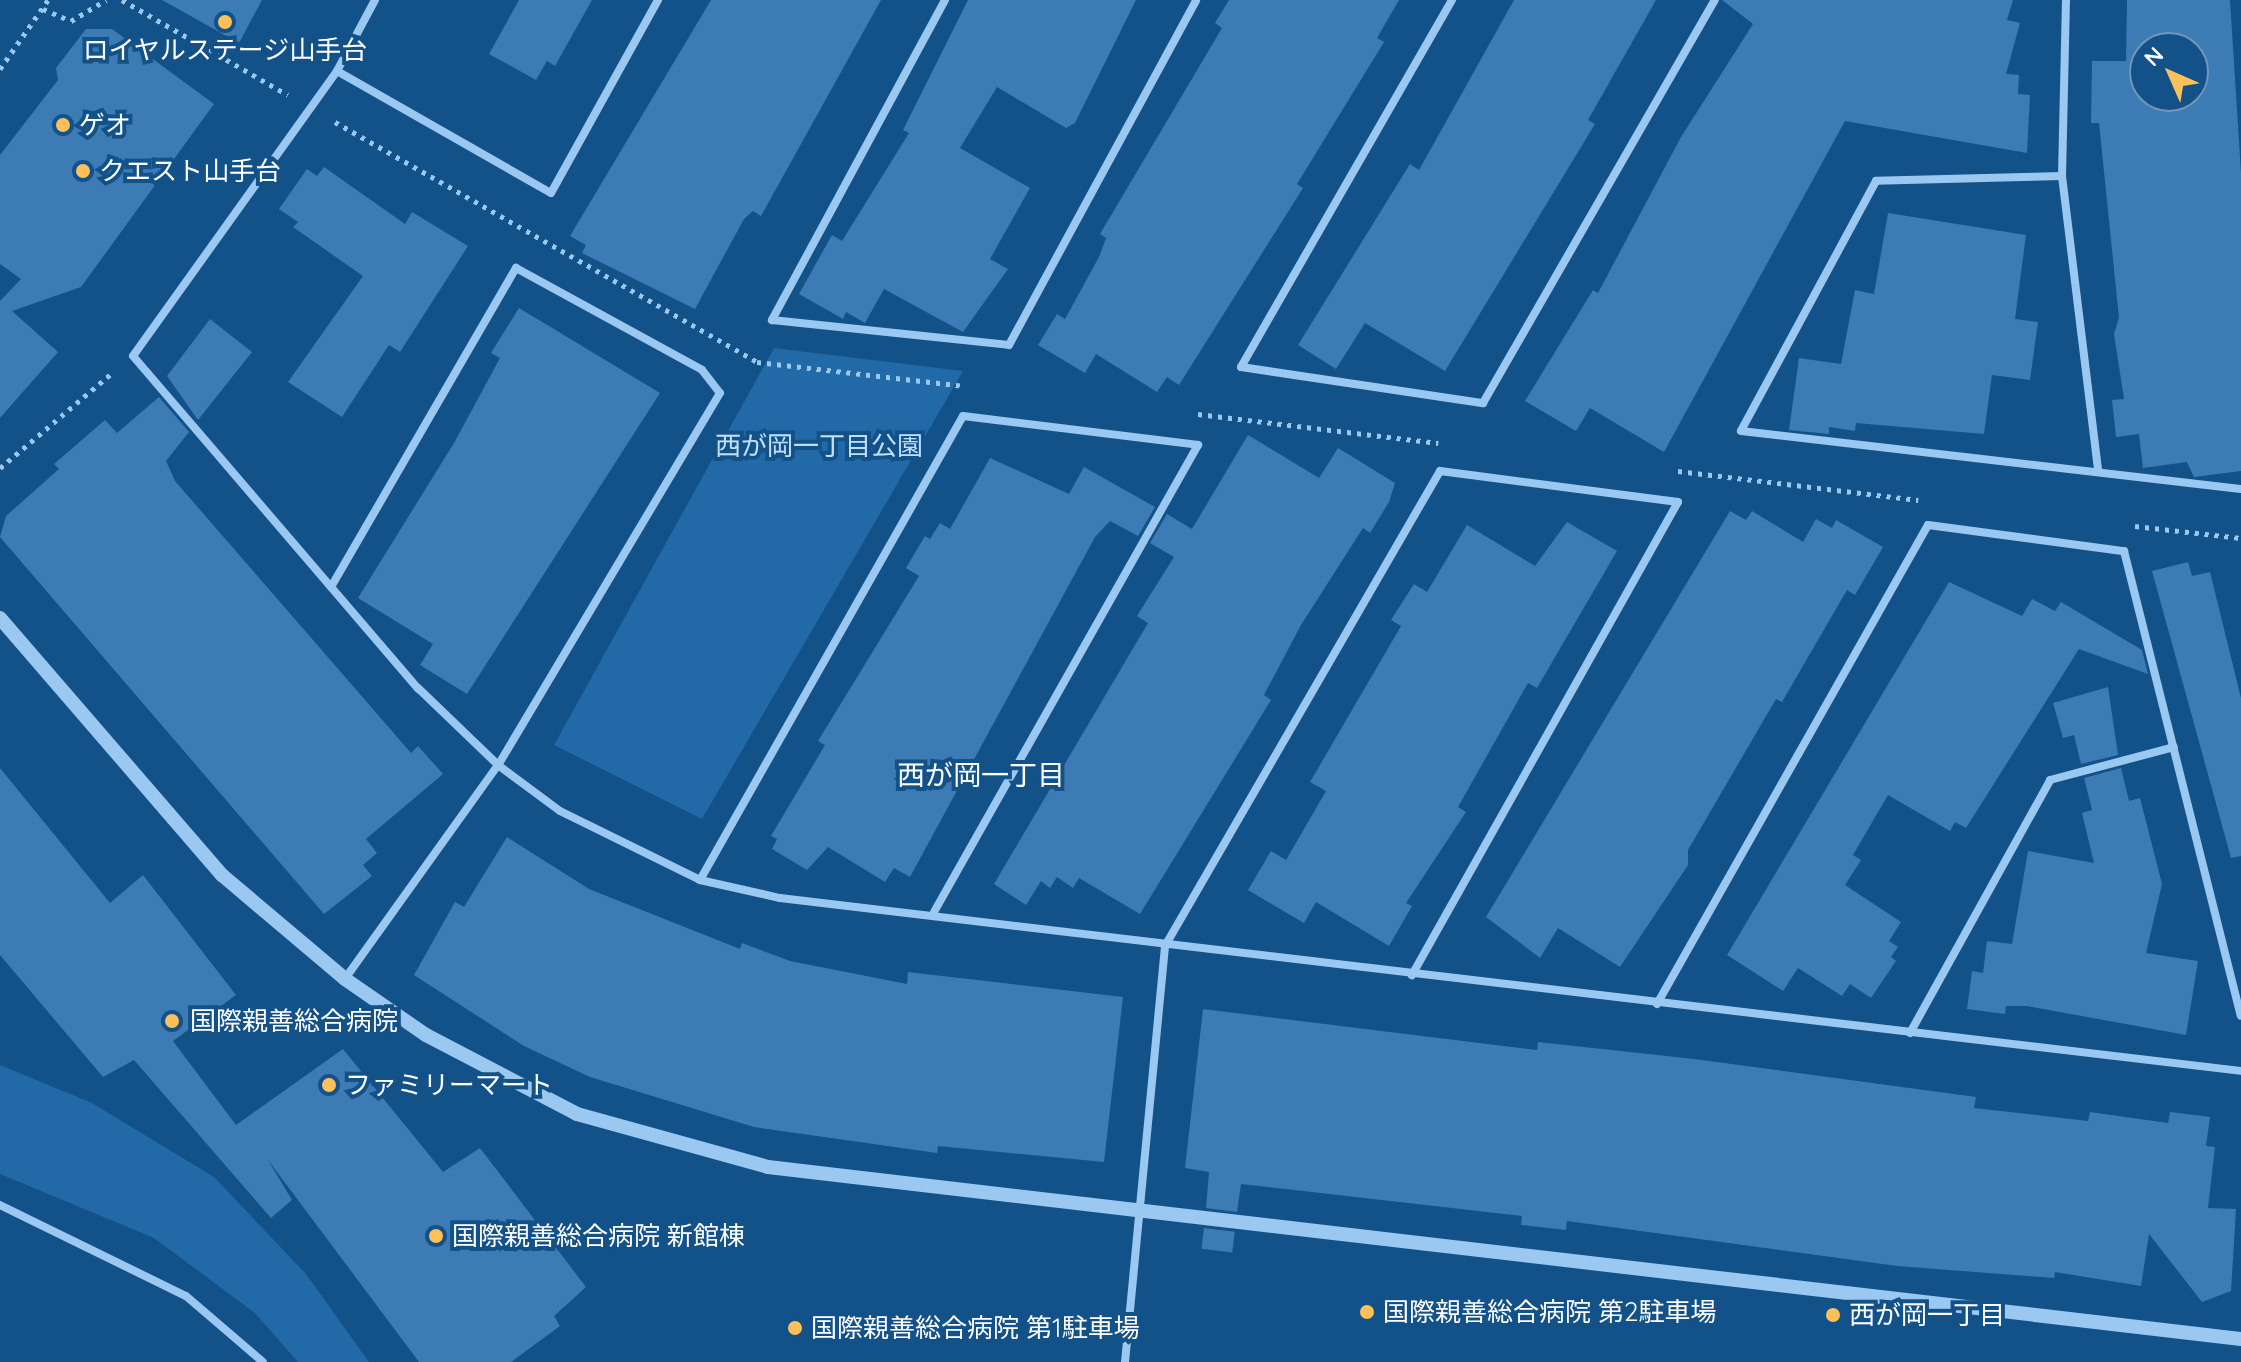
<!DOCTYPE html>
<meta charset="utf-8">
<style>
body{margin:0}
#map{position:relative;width:2241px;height:1362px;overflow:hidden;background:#135189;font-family:Quicksand,"Noto Sans JP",sans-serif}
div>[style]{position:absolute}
.green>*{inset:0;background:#2269a7}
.building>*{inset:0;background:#3c7bb3;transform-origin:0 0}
.path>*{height:5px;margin-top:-2.5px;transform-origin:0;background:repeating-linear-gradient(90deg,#9ac8f0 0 4px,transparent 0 10px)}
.minor>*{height:8px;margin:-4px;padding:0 4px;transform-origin:4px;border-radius:4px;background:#9ac8f0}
.tertiary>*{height:14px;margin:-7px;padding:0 7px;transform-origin:7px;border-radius:7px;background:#9ac8f0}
.dots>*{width:22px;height:22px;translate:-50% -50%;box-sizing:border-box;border:4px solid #135189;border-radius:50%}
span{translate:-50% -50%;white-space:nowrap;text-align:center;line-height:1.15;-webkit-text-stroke:8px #135189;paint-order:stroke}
.poi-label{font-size:26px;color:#fff}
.left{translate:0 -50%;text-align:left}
.park-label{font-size:26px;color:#c0e0fc}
.neighbourhood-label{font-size:28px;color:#fff}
.north{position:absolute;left:2129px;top:32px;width:80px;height:80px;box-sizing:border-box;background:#135189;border:2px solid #7197b8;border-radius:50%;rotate:315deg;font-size:22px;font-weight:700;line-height:32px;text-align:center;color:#fff}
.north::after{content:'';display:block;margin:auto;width:28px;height:36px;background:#ffc059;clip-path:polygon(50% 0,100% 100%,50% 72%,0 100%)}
</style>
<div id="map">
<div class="green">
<div style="clip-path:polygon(774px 348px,963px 371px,702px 819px,554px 745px)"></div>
<div style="clip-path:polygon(0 1065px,92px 1103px,214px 1177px,306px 1274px,369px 1362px,298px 1362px,255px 1313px,154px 1238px,0 1174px)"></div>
</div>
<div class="building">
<div style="clip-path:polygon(162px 0,262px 0,239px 43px)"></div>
<div style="clip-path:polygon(519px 0,592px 0,555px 66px,547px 61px,536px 80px,489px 54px)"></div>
<div style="clip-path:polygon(711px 0,881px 0,761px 216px,753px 211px,744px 219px,695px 309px,582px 253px,586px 245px,570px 236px)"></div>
<div style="clip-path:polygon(968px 0,1136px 0,1075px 123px,1066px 128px,997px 87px,960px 148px,1030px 188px,990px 259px,1008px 269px,963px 332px,884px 289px,865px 323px,846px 312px,843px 319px,799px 294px,832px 235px,842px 241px,909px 133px,903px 130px)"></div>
<div style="clip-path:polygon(1229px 0,1399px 0,1377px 38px,1384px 42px,1297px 184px,1303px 188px,1179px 385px,1167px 377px,1157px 392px,1096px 354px,1085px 373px,1038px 345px,1057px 314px,1065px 319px,1099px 257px,1106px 238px,1100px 234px,1222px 28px,1215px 23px)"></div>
<div style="clip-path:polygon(1514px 0,1656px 0,1588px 120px,1595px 124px,1445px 371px,1365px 323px,1336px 369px,1298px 345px,1410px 164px,1419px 170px)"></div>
<div style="clip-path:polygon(1722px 0,2013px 0,2007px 20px,2020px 23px,2006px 74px,2019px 75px,2018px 94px,2030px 95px,2027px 153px,1845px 121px,1664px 452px,1590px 408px,1576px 431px,1525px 401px,1593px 290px,1598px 293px,1681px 137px,1753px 24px)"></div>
<div style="clip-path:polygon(evenodd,2127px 0,2230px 0,2241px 173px,2241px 471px,2194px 477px,2187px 462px,2143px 468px,2139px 434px,2116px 437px,2112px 400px,2124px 399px,2114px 334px,2119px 318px,2099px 123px,2091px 123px,2092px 61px,2126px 61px,2127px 0,2145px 48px,2193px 48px,2193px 96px,2145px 96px,2145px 48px)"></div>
<div style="clip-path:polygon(86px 29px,112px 29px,214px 104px,81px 287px,12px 311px,58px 352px,0 418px,0 301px,21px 279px,0 264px,0 155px,58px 80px,56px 68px)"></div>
<div style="clip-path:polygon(324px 167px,405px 224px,412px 212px,468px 246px,400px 352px,389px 345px,342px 417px,288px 382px,363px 276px,293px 227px,298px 222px,279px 209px,307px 169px,317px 176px)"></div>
<div style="clip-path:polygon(1888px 213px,2026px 235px,2015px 319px,2038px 322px,2030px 380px,1992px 375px,1984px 434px,1856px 423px,1855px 431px,1829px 427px,1829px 434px,1789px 430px,1799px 358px,1841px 364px,1855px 290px,1874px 294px)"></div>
<div style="clip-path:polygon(519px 308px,660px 393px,467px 694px,420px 665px,433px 644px,358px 598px,454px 443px,500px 358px,491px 353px)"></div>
<div style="clip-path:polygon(210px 319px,252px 352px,198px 420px,167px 376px)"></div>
<div style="clip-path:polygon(159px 397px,189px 432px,166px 461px,175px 481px,411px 753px,418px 746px,443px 774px,366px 839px,377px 853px,363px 865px,372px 876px,324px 914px,0 537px,6px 516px,59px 469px,54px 464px,105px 420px,117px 433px)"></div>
<div style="clip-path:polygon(1248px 435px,1319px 478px,1338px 448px,1395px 483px,1389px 502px,1370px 533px,1363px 528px,1301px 625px,1264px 695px,1271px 700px,1140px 914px,1079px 878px,1073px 888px,1057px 877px,1050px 888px,1041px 881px,1026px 905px,994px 884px,1148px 623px,1137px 616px,1174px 557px,1150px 543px,1167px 514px,1192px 529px)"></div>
<div style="clip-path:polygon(990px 458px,1069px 494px,1084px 467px,1155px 507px,1138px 536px,1110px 521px,1095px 537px,910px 877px,894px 868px,885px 882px,828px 847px,807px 870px,772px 849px,777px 839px,771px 836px,825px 745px,818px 741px,919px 576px,906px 568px,925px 536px,930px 539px,940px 523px,950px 529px)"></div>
<div style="clip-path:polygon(1730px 511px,1746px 520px,1752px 511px,1803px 542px,1816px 519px,1832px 528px,1836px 520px,1883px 547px,1855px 595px,1847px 590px,1782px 702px,1776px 699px,1688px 850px,1688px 865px,1620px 967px,1558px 928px,1540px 958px,1486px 917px)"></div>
<div style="clip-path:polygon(1567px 522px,1617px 551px,1537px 688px,1528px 683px,1458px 807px,1466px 812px,1406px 903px,1412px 906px,1389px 946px,1316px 902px,1304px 923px,1248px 890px,1271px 851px,1286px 860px,1326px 791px,1310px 782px,1401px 626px,1391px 620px,1414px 584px,1427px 592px,1467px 525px,1535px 566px)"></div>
<div style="clip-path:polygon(2188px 562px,2192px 576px,2210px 572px,2241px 698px,2241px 856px,2231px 858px,2152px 571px)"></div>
<div style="clip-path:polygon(1949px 582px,2022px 616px,2032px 599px,2055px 611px,2061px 602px,2142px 650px,2148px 674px,2079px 649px,1966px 828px,1955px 822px,1950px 831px,1888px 795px,1853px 855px,1861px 860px,1845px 885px,1901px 922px,1889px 941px,1898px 947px,1891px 957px,1896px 961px,1871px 998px,1850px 984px,1842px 996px,1798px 968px,1783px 991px,1727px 955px)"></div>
<div style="clip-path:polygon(2108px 687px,2118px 755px,2081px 764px,2074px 735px,2063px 738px,2053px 703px)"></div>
<div style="clip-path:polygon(0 768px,110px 903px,143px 875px,236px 995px,173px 1041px,236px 1125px,343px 1049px,443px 1172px,480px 1148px,586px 1287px,554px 1316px,560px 1326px,511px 1362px,419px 1362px,268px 1160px,292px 1200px,271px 1218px,134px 1060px,103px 1077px,0 955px)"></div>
<div style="clip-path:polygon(2121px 768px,2129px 801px,2140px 798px,2162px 884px,2146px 953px,2198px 961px,2186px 1035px,2027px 1006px,2006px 1006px,2005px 1014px,1967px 1009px,1972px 971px,1983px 973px,1987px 941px,2012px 944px,2028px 851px,2094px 863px,2082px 813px,2092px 810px,2084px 778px)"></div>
<div style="clip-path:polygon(507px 837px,589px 889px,740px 949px,742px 943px,790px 961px,907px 984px,908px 972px,1123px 997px,1104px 1162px,938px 1146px,937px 1153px,754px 1127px,590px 1077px,524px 1046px,414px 975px,455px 902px,464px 907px)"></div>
<div style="clip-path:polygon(1203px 1009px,1537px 1050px,1538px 1042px,1694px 1059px,1976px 1097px,1974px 1108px,2088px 1121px,2090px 1112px,2168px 1123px,2170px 1112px,2210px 1117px,2206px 1146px,2215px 1147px,2208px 1208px,2236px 1209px,2231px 1291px,2202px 1302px,2149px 1234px,2141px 1286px,2055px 1272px,2054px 1278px,1897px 1266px,1567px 1221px,1566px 1230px,1521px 1225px,1522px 1216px,1241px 1184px,1237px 1212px,1206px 1208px,1209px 1172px,1185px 1168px)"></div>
<div style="left:1204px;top:1228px;width:31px;height:21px;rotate:7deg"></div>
</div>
<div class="path">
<div style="left:122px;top:0;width:191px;rotate:29.8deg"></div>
<div style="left:43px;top:9px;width:30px;rotate:23deg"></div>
<div style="left:71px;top:21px;width:41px;rotate:-31deg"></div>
<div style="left:0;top:69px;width:84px;rotate:-55.2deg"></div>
<div style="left:335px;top:122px;width:485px;rotate:29.6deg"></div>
<div style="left:757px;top:362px;width:209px;rotate:6.6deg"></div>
<div style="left:1198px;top:414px;width:242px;rotate:6.9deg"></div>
<div style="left:0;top:468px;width:147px;rotate:-40.3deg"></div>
<div style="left:1678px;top:471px;width:242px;rotate:6.9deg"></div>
<div style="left:2135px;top:526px;width:107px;rotate:6.5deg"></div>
</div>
<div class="minor">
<div style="left:375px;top:0;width:81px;rotate:118.2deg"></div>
<div style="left:337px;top:71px;width:350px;rotate:125.6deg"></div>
<div style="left:133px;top:356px;width:438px;rotate:49.4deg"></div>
<div style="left:418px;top:688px;width:111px;rotate:43.9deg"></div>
<div style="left:498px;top:765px;width:77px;rotate:36.6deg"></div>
<div style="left:560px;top:811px;width:156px;rotate:26.2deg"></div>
<div style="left:700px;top:880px;width:82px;rotate:12.7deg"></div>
<div style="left:780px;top:898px;width:1471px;rotate:6.75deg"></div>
<div style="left:945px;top:0;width:364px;rotate:118.4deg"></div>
<div style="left:772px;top:320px;width:238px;rotate:6deg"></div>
<div style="left:1009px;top:345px;width:392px;rotate:-61.5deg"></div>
<div style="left:1452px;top:0;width:423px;rotate:119.9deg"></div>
<div style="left:1241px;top:367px;width:245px;rotate:8.5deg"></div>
<div style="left:1483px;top:403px;width:465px;rotate:-60.1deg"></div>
<div style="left:2066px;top:0;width:176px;rotate:91.3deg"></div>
<div style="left:2062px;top:176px;width:297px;rotate:83deg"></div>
<div style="left:337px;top:71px;width:246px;rotate:29.7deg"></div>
<div style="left:551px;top:193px;width:221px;rotate:-61deg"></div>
<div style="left:2062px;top:176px;width:186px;rotate:178.5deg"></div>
<div style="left:1876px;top:181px;width:284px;rotate:118.4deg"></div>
<div style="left:1741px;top:431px;width:503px;rotate:6.62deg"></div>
<div style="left:331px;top:587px;width:369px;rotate:-59.9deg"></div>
<div style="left:516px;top:268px;width:212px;rotate:28.7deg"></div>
<div style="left:702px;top:370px;width:29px;rotate:52deg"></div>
<div style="left:720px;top:393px;width:433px;rotate:120.8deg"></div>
<div style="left:498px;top:765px;width:263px;rotate:125.6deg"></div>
<div style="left:700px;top:880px;width:533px;rotate:-60.45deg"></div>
<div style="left:963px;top:416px;width:237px;rotate:7deg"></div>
<div style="left:1198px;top:445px;width:536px;rotate:119.48deg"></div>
<div style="left:1657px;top:1004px;width:550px;rotate:-60.5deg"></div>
<div style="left:1928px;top:525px;width:198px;rotate:7.6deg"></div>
<div style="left:2124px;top:551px;width:479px;rotate:75.9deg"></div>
<div style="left:1910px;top:1033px;width:289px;rotate:-61deg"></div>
<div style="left:2050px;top:780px;width:128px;rotate:-14.9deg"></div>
<div style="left:0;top:1205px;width:207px;rotate:26.1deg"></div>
<div style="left:186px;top:1296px;width:101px;rotate:40.6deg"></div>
<div style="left:1125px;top:1362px;width:418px;rotate:-84.5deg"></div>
<div style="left:1165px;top:946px;width:549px;rotate:-59.93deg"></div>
<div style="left:1440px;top:471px;width:240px;rotate:7.4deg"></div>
<div style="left:1678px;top:502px;width:543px;rotate:119.35deg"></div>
</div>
<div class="tertiary">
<div style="left:0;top:618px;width:340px;rotate:49.2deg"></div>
<div style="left:222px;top:875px;width:161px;rotate:40.2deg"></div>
<div style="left:345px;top:979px;width:98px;rotate:34.7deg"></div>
<div style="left:426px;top:1035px;width:170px;rotate:27.6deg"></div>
<div style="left:577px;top:1114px;width:198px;rotate:15.5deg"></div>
<div style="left:768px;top:1167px;width:1483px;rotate:6.66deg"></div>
</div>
<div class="dots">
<div style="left:225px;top:22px;background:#ffc059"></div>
<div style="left:63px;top:125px;background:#ffc059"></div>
<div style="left:83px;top:171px;background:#ffc059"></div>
<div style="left:172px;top:1021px;background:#ffc059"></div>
<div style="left:329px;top:1085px;background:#ffc059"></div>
<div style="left:436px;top:1236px;background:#ffc059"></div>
<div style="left:1367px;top:1312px;background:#ffc059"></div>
<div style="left:1833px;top:1315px;background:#ffc059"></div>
<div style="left:795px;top:1328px;background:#ffc059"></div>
</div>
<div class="poi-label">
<span style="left:225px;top:50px">ロイヤルステージ山手台</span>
<span class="left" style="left:79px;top:125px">ゲオ</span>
<span class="left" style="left:99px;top:171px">クエスト山手台</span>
<span class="left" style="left:190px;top:1021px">国際親善総合病院</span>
<span class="left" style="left:345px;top:1085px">ファミリーマート</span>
<span class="left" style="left:452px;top:1236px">国際親善総合病院 新館棟</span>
<span class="left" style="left:1383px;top:1312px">国際親善総合病院 第2駐車場</span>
<span class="left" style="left:1849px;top:1315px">西が岡一丁目</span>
<span class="left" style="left:811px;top:1328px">国際親善総合病院 第1駐車場</span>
</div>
<div class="park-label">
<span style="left:819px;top:446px">西が岡一丁目公園</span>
</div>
<div class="neighbourhood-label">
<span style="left:981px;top:775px">西が岡一丁目</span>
</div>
<div class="north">N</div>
</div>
